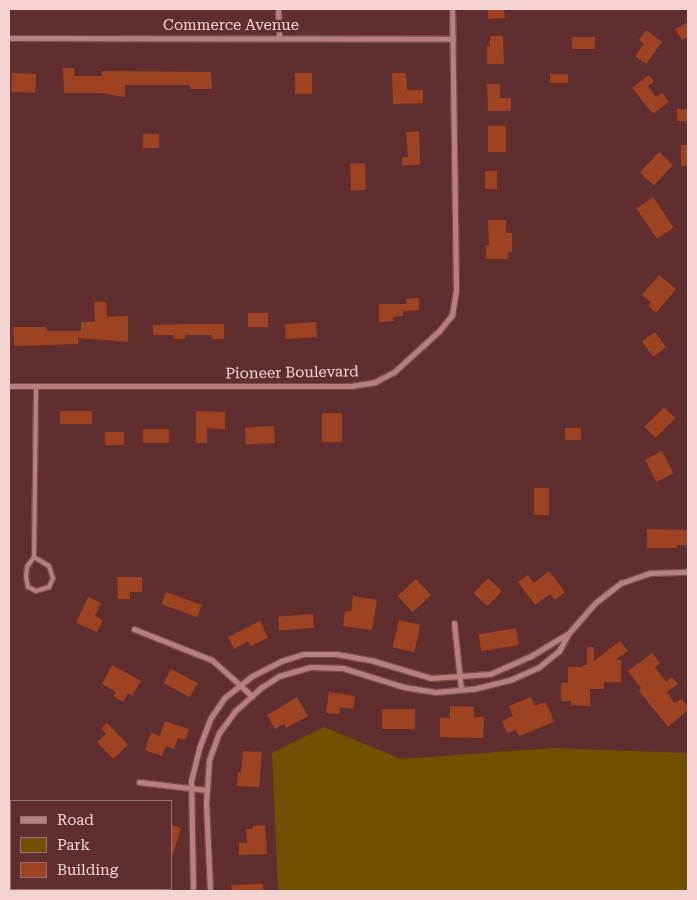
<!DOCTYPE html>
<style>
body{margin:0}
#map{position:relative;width:697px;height:900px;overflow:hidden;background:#602e2f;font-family:"Roboto Serif",serif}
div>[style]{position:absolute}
.green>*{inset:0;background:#724f01}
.building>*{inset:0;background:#9e4322;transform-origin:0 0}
.roads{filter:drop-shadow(1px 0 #784e4f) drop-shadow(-1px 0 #784e4f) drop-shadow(0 1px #784e4f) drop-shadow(0 -1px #784e4f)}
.lane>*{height:4px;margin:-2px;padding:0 2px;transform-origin:2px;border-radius:2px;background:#b97f7f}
.street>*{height:5px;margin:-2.5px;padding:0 2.5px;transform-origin:2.5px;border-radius:2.5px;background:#b97f7f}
span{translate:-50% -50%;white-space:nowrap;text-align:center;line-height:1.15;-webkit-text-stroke:4.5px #602e2f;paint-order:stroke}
.street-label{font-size:15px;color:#f4d4d3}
.frame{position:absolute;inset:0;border:10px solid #f4d4d3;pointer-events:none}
.legend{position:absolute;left:10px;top:800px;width:162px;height:90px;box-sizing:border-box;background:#602e2f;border:1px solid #9b7071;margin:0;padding:6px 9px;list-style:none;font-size:15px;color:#f4d4d3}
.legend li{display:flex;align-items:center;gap:10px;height:25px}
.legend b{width:25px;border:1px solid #9b7071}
</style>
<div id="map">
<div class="green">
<div style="clip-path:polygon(324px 727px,401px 759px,553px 748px,688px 753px,688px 891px,278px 891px,272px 753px)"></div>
</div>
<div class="building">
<div style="clip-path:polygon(488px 9px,504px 9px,505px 18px,488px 19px)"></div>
<div style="clip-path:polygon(688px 22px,688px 37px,682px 40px,675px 29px)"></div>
<div style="clip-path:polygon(646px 30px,662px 42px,646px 64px,635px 56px,644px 44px,639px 40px)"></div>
<div style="clip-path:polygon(490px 36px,503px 36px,504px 64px,487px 64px,487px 46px,490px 46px)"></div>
<div style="left:572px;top:37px;width:23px;height:12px"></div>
<div style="clip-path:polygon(63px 68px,74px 68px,74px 76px,102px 76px,102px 71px,211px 72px,212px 89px,191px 89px,190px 85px,125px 85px,125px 97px,102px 93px,64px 93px)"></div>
<div style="left:12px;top:73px;width:24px;height:19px;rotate:2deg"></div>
<div style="left:295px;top:73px;width:17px;height:21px"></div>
<div style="clip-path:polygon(392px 73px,406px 73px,407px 90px,423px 90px,423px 103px,393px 104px)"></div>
<div style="left:550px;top:74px;width:18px;height:9px"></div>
<div style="clip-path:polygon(649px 75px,654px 81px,648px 86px,656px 97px,662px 93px,669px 102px,653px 114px,632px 88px)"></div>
<div style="clip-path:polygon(487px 84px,500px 84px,500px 98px,511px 98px,511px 111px,488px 111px)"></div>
<div style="left:677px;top:109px;width:11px;height:12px"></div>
<div style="left:488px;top:126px;width:18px;height:26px"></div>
<div style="clip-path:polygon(419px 131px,420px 165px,402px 165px,402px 157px,408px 157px,406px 132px)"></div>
<div style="left:143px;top:134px;width:16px;height:14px"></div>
<div style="left:681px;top:145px;width:7px;height:21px"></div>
<div style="left:659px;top:152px;width:19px;height:28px;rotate:43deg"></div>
<div style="left:365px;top:163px;width:27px;height:15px;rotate:88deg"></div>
<div style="left:485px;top:171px;width:12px;height:18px"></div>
<div style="left:653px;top:197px;width:37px;height:20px;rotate:56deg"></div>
<div style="clip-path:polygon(488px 220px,506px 220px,506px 233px,512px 233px,512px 252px,508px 252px,508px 259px,486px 259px,486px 245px,489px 245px)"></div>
<div style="clip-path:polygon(659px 275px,676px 289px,656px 313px,648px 306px,651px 302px,642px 295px)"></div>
<div style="clip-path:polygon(419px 298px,419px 310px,403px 311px,403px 316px,393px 317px,394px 321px,379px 322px,379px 304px,406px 304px,406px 299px)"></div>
<div style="clip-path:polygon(94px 302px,106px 302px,107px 317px,128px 316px,128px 342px,78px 338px,78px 344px,14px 346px,13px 327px,46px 327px,47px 331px,81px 331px,81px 322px,95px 322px)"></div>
<div style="left:268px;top:313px;width:14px;height:20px;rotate:90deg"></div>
<div style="left:316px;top:322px;width:15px;height:31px;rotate:86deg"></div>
<div style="clip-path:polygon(194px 324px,224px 324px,224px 339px,212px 339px,212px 335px,185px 335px,185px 339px,174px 339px,174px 335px,153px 335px,153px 325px)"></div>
<div style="left:655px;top:332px;width:19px;height:16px;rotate:54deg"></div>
<div style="left:664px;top:407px;width:16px;height:28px;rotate:45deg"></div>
<div style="left:60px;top:411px;width:32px;height:13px"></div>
<div style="clip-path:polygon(196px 411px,225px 412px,225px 429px,207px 428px,207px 443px,196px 443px)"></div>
<div style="left:322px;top:413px;width:20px;height:29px"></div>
<div style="left:274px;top:426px;width:17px;height:29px;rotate:87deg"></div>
<div style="left:565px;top:428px;width:16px;height:12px"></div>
<div style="left:169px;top:429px;width:14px;height:26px;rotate:90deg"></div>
<div style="left:105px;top:432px;width:19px;height:13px"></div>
<div style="left:662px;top:451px;width:25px;height:19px;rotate:63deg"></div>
<div style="left:534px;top:488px;width:15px;height:27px"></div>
<div style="clip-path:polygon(647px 529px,688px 530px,688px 545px,677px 545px,677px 548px,647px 548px)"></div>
<div style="clip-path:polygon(549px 571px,565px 592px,555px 600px,550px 594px,535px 605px,518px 582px,528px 575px,534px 583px)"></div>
<div style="clip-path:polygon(117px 577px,142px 577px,142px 592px,130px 592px,130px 599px,118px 599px)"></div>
<div style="left:488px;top:578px;width:19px;height:21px;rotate:43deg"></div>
<div style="left:416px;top:579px;width:22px;height:25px;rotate:47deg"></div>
<div style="left:166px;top:592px;width:38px;height:13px;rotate:20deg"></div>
<div style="clip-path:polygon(353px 596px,377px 600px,372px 630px,343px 626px,345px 611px,351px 611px)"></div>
<div style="clip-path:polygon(88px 597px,101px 603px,95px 616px,103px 620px,97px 632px,76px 623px)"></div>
<div style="left:313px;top:614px;width:14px;height:35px;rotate:86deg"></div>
<div style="left:399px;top:620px;width:22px;height:28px;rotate:13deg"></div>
<div style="clip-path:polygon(260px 621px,268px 638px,250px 646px,248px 641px,234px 649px,228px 637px)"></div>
<div style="left:516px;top:628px;width:17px;height:38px;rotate:80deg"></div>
<div style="clip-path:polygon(620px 641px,628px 651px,615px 660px,621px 660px,621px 682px,604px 682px,604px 689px,590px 689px,590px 706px,571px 705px,571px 701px,561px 701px,561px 683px,568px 683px,568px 667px,583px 667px,583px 665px,587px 665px,587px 647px,594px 647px,594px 661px)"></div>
<div style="clip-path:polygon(652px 653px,660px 663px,655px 667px,666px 682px,672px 677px,678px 684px,667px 692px,674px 703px,682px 699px,688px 707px,688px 710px,668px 727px,639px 691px,641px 688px,628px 671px)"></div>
<div style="clip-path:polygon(112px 665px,141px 681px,132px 696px,128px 693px,123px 702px,113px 696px,116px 692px,102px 684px)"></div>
<div style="left:171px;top:669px;width:30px;height:16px;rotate:28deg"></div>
<div style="clip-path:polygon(329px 692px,355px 696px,353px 709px,340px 707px,339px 714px,326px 713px)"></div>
<div style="clip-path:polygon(297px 697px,308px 716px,286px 728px,284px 724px,275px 729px,267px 715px)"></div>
<div style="clip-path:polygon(531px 697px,535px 706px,546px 702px,554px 722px,519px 736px,516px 730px,507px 733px,502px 721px,513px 716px,509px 706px)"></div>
<div style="clip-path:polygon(450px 706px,474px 707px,474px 717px,484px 717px,483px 738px,440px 737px,440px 718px,450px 718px)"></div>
<div style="left:382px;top:709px;width:33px;height:20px"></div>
<div style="clip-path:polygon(165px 721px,189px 729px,185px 740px,178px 738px,174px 749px,166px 746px,162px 756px,145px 750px,151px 733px,160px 736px)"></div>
<div style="clip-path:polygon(107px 723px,128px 745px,113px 759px,97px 742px,106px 734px,101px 728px)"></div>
<div style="clip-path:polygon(243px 751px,262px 752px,259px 787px,237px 786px,238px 772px,241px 773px)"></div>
<div style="clip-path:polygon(171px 825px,181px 828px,173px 854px,171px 853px)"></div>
<div style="clip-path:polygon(265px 825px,267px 854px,239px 855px,239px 843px,247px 843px,246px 829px,253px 829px,253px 826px)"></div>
<div style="clip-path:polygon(263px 884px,263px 891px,232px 891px,231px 885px)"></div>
</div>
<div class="roads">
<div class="lane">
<div style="left:34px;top:557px;width:17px;rotate:31deg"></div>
<div style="left:49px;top:566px;width:13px;rotate:72deg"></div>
<div style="left:53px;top:578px;width:10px;rotate:114deg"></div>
<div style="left:49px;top:587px;width:14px;rotate:163deg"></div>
<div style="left:36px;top:591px;width:9px;rotate:-153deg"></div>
<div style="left:28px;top:587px;width:10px;rotate:-101deg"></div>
<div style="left:26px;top:577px;width:10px;rotate:-84deg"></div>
<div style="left:27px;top:567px;width:12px;rotate:-55deg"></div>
<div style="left:34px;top:557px;width:171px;rotate:-89.3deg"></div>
</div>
<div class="street">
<div style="left:278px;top:9px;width:29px;rotate:88deg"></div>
<div style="left:9px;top:38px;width:444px;rotate:0.1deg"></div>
<div style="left:9px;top:386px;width:342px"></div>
<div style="left:351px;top:386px;width:24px;rotate:-9deg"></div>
<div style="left:375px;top:382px;width:21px;rotate:-28deg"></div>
<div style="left:394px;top:372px;width:61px;rotate:-42.3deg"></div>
<div style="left:439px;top:331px;width:21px;rotate:-51deg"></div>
<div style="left:452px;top:315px;width:26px;rotate:-81deg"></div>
<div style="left:456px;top:289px;width:280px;rotate:-90.8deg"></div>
<div style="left:454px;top:623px;width:67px;rotate:84deg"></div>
<div style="left:134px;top:629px;width:84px;rotate:21.7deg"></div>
<div style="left:212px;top:660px;width:54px;rotate:42deg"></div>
<div style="left:139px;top:782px;width:68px;rotate:6.7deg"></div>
<div style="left:193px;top:891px;width:110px;rotate:-91deg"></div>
<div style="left:191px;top:781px;width:34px;rotate:-76deg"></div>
<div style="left:199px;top:748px;width:31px;rotate:-69deg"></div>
<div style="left:210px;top:719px;width:25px;rotate:-56deg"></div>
<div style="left:224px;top:698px;width:36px;rotate:-38deg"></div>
<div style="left:252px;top:676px;width:33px;rotate:-27deg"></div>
<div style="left:281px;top:661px;width:24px;rotate:-17deg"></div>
<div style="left:304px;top:654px;width:32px"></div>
<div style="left:336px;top:654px;width:39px;rotate:10deg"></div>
<div style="left:374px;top:661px;width:59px;rotate:16.6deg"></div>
<div style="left:431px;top:678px;width:59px;rotate:-3.9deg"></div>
<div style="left:490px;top:674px;width:45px;rotate:-23.7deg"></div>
<div style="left:531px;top:656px;width:42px;rotate:-31.4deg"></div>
<div style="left:210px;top:891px;width:88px;rotate:-92.6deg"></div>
<div style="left:206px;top:803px;width:43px;rotate:-86deg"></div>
<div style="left:209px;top:760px;width:29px;rotate:-70deg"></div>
<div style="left:219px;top:733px;width:27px;rotate:-54deg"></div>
<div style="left:235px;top:711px;width:36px;rotate:-42deg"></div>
<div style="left:262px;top:687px;width:20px;rotate:-33deg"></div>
<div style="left:279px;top:676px;width:33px;rotate:-16deg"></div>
<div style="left:311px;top:667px;width:32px;rotate:2deg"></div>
<div style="left:343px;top:668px;width:64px;rotate:17.3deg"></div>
<div style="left:404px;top:687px;width:32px;rotate:9deg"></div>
<div style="left:436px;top:692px;width:37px;rotate:-5deg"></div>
<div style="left:473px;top:689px;width:38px;rotate:-14deg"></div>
<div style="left:510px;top:680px;width:32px;rotate:-24deg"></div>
<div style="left:539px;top:667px;width:26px;rotate:-39deg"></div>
<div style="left:559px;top:651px;width:19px;rotate:-62deg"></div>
<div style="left:568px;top:634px;width:41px;rotate:-48.9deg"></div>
<div style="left:595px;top:603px;width:33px;rotate:-38deg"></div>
<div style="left:621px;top:583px;width:31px;rotate:-19deg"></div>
<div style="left:650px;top:573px;width:38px;rotate:-2deg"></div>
</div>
</div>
<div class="street-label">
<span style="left:231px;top:26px">Commerce Avenue</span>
<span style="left:292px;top:373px;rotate:-1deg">Pioneer Boulevard</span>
</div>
<div class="frame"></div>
<ul class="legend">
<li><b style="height:6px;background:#b97f7f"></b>Road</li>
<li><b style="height:14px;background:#724f01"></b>Park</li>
<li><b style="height:14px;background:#9e4322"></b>Building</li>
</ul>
</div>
